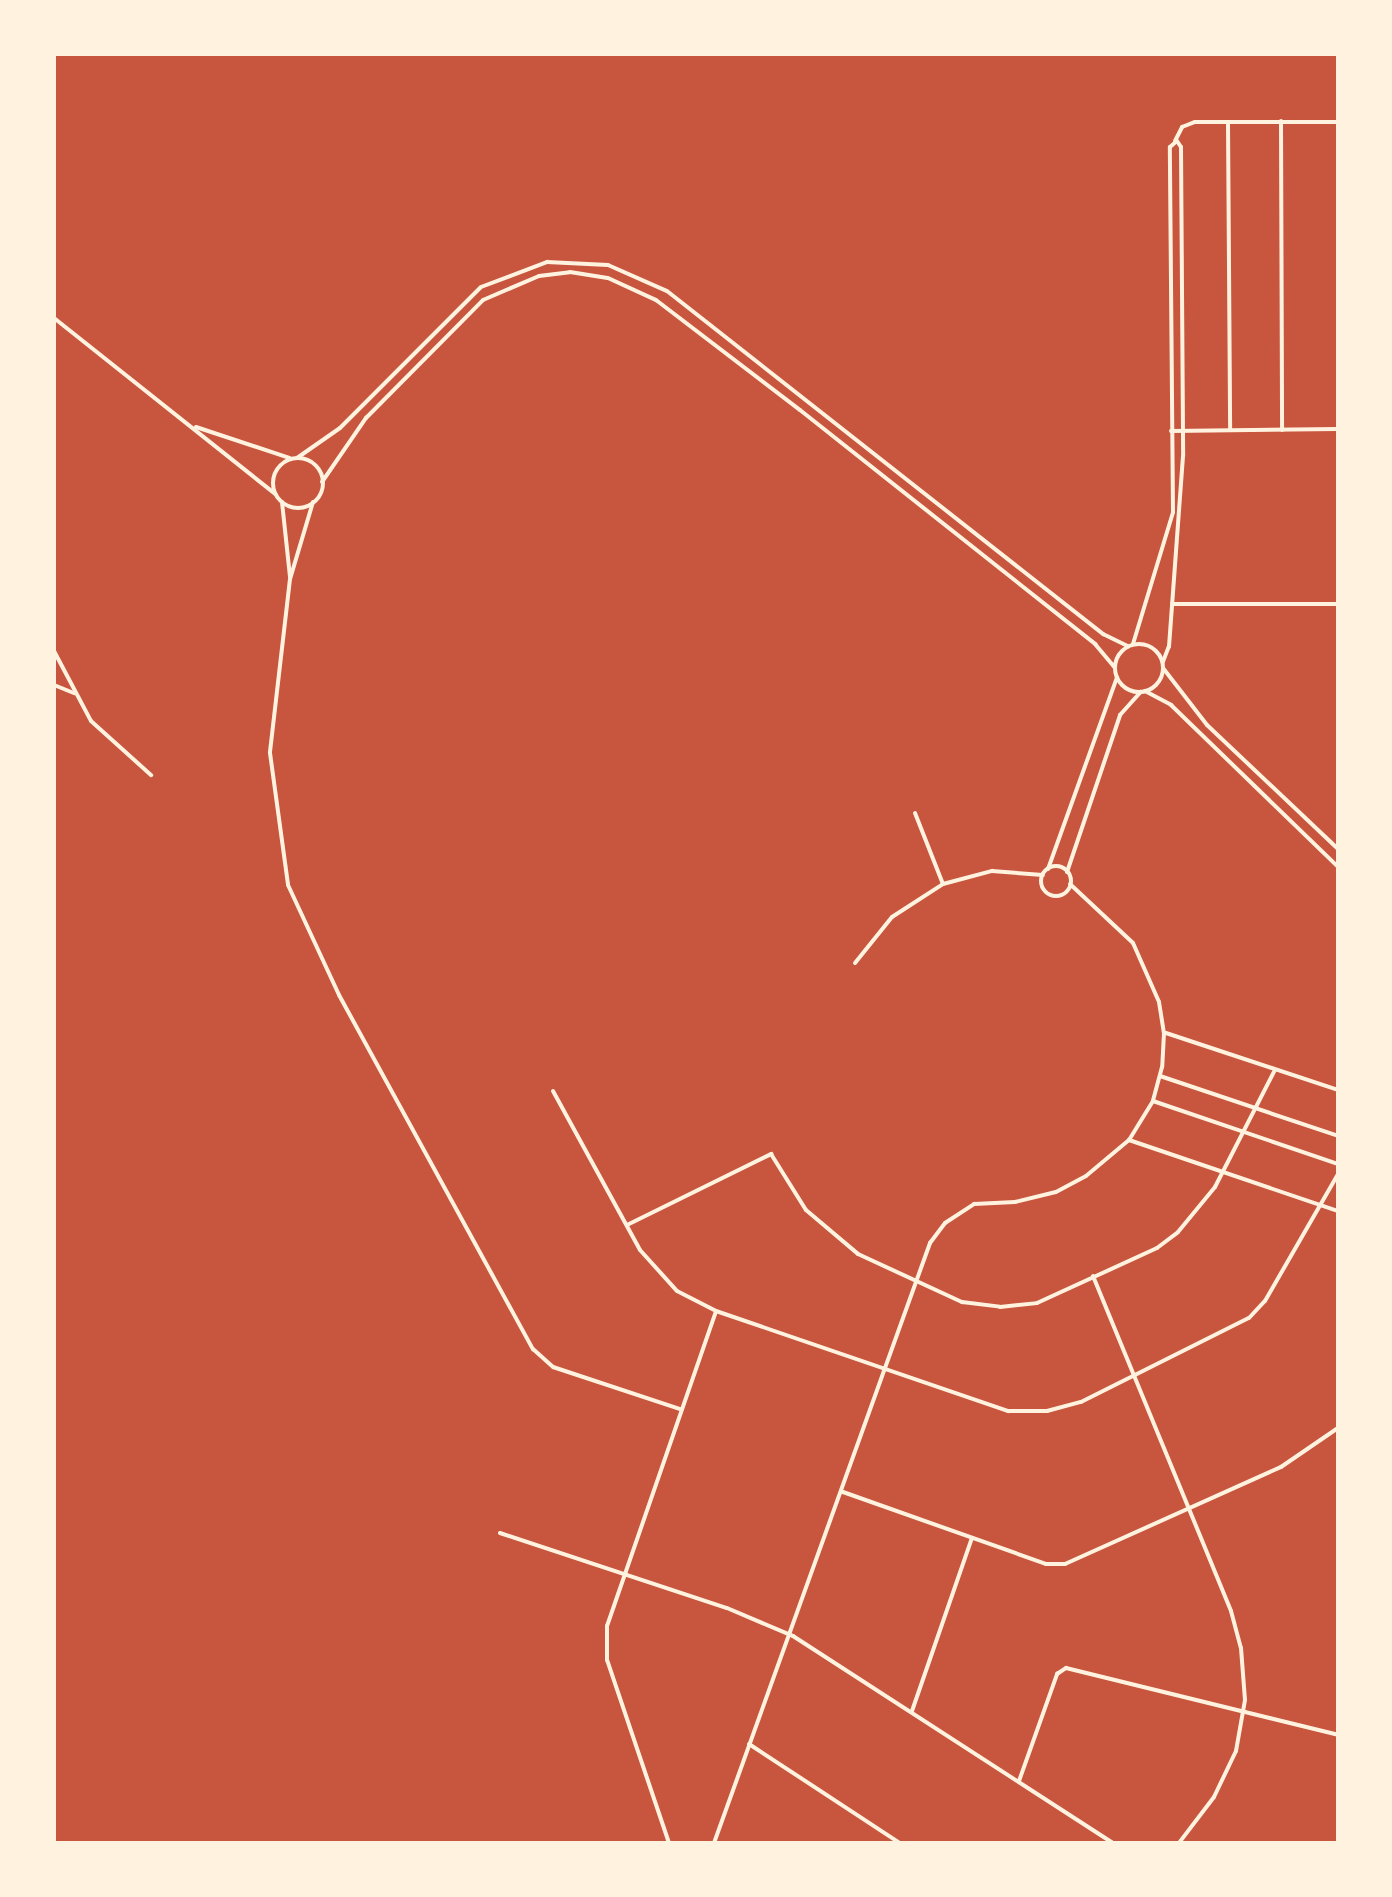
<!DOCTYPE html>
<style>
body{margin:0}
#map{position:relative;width:1392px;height:1897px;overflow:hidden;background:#c8553d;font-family:"Archivo Narrow",sans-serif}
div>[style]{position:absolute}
.minor>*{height:4px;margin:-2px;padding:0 2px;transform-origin:2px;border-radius:2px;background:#fff3e0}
.minor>.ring{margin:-2px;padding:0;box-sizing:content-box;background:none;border:4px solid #fff3e0;border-radius:50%}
span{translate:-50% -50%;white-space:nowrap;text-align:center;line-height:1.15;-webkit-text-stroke:7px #fff3e0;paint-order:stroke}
.frame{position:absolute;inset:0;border:56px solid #fff3e0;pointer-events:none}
</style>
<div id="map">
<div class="minor">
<div style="left:1281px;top:121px;width:309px;rotate:89.8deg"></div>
<div style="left:1228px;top:122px;width:308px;rotate:89.6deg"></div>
<div style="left:1175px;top:141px;width:16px;rotate:-63deg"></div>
<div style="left:1182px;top:127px;width:14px;rotate:-21deg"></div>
<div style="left:1195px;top:122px;width:143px"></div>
<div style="left:54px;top:318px;width:283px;rotate:38.5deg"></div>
<div style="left:196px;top:427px;width:99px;rotate:18.3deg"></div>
<div style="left:1171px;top:431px;width:167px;rotate:-0.7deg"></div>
<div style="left:297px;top:458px;width:52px;rotate:-34.9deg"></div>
<div style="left:340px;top:428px;width:199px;rotate:-45deg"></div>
<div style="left:481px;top:287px;width:71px;rotate:-20.7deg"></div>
<div style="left:547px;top:262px;width:61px;rotate:2.8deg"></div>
<div style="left:608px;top:265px;width:64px;rotate:23.8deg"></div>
<div style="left:667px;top:291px;width:555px;rotate:38.19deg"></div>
<div style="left:1103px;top:634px;width:28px;rotate:26deg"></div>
<div class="ring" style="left:273px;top:458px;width:46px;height:46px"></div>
<div style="left:322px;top:482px;width:78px;rotate:-55.5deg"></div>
<div style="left:366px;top:418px;width:166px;rotate:-45.2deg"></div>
<div style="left:483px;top:300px;width:61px;rotate:-23.2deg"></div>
<div style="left:539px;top:276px;width:31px;rotate:-7deg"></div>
<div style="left:570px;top:272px;width:38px;rotate:9deg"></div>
<div style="left:608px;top:278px;width:53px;rotate:24.6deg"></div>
<div style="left:656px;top:300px;width:181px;rotate:37.4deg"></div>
<div style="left:800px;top:410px;width:377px;rotate:38.4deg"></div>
<div style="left:1095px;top:644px;width:31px;rotate:50deg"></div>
<div style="left:282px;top:502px;width:75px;rotate:83.9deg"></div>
<div style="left:313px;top:502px;width:80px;rotate:106.6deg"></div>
<div style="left:290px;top:579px;width:175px;rotate:96.6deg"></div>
<div style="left:270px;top:753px;width:133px;rotate:82.2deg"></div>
<div style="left:288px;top:885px;width:121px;rotate:65.1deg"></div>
<div style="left:339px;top:995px;width:404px;rotate:61.3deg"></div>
<div style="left:533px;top:1349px;width:27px;rotate:42deg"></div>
<div style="left:553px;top:1367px;width:134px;rotate:18.3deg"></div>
<div style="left:1172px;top:604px;width:166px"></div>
<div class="ring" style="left:1115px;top:644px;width:44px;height:44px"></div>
<div style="left:1133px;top:644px;width:138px;rotate:-73.1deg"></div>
<div style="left:1173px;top:512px;width:365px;rotate:-90.5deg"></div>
<div style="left:1170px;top:147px;width:9px;rotate:-41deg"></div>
<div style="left:1177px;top:141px;width:7px;rotate:56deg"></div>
<div style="left:1181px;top:147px;width:309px;rotate:89.6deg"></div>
<div style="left:1183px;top:456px;width:191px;rotate:94.2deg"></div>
<div style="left:1169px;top:646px;width:17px;rotate:111deg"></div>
<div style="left:54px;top:651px;width:79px;rotate:62.1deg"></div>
<div style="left:91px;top:721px;width:81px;rotate:42deg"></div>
<div style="left:1163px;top:668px;width:72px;rotate:52.3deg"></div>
<div style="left:1207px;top:725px;width:180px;rotate:43.4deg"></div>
<div style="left:54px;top:685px;width:22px;rotate:22deg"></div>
<div style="left:1145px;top:691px;width:30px;rotate:28deg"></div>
<div style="left:1171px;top:705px;width:233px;rotate:44.1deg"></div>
<div style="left:915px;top:813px;width:76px;rotate:68.5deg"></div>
<div class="ring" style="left:1041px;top:866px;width:26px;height:26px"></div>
<div style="left:1048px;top:869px;width:204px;rotate:-70.2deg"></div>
<div style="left:1067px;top:872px;width:166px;rotate:-71.3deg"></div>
<div style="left:1120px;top:715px;width:31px;rotate:-48deg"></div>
<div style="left:1070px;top:884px;width:86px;rotate:43.1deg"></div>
<div style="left:1133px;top:943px;width:64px;rotate:66.2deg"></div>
<div style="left:1159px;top:1002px;width:31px;rotate:81deg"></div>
<div style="left:1164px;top:1033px;width:34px;rotate:93deg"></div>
<div style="left:1162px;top:1067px;width:35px;rotate:105deg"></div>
<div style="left:1153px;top:1101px;width:46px;rotate:121.6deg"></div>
<div style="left:855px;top:963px;width:59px;rotate:-51.2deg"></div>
<div style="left:892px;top:917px;width:61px;rotate:-32.9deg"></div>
<div style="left:943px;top:884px;width:51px;rotate:-14.9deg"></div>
<div style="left:992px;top:871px;width:51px;rotate:4.5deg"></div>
<div style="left:1166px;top:1033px;width:181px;rotate:18.3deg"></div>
<div style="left:1160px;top:1076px;width:188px;rotate:18.6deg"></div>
<div style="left:553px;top:1091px;width:181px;rotate:61.3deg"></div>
<div style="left:640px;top:1250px;width:55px;rotate:47.9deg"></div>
<div style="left:677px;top:1291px;width:44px;rotate:27.1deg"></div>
<div style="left:716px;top:1311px;width:309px;rotate:18.9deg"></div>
<div style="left:1008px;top:1411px;width:39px"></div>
<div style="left:1047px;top:1411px;width:35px;rotate:-15deg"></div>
<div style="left:1081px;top:1402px;width:188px;rotate:-26.6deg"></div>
<div style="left:1249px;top:1318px;width:23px;rotate:-47deg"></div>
<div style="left:1265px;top:1301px;width:146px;rotate:-60.1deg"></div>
<div style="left:1153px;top:1101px;width:195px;rotate:18.8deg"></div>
<div style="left:627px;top:1225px;width:161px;rotate:-26.2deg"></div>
<div style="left:771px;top:1154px;width:66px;rotate:58deg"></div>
<div style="left:806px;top:1210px;width:68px;rotate:40.2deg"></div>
<div style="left:858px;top:1254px;width:115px;rotate:24.8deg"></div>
<div style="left:962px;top:1302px;width:38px;rotate:7deg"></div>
<div style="left:1000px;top:1307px;width:37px;rotate:-6deg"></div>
<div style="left:1037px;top:1303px;width:132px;rotate:-24.6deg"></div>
<div style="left:1157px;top:1248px;width:26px;rotate:-37deg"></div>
<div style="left:1178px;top:1232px;width:58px;rotate:-50.6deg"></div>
<div style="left:1215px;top:1187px;width:131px;rotate:-62.9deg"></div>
<div style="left:1093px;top:1276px;width:362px;rotate:67.6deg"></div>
<div style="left:1231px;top:1611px;width:38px;rotate:75deg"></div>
<div style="left:1241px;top:1648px;width:52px;rotate:85.6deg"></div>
<div style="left:1245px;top:1700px;width:52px;rotate:100deg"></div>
<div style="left:1236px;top:1751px;width:51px;rotate:115.6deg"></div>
<div style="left:1214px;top:1797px;width:58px;rotate:127.3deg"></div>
<div style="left:843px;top:1492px;width:215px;rotate:19.5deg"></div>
<div style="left:1046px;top:1564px;width:19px"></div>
<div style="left:1065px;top:1564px;width:237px;rotate:-24.2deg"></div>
<div style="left:1281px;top:1467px;width:69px;rotate:-34.4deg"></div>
<div style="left:500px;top:1533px;width:239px;rotate:18.3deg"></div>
<div style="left:727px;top:1608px;width:72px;rotate:23deg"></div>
<div style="left:793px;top:1636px;width:381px;rotate:32.9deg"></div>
<div style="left:912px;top:1711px;width:183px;rotate:-70.9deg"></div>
<div style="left:749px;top:1744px;width:181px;rotate:33.3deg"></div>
<div style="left:1019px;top:1781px;width:114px;rotate:-70.4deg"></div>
<div style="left:1057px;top:1674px;width:11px;rotate:-34deg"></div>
<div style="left:1066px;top:1668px;width:280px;rotate:13.8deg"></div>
<div style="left:669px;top:1843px;width:193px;rotate:-108.7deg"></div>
<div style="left:607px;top:1660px;width:34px;rotate:-90deg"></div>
<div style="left:607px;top:1626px;width:333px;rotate:-70.9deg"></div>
<div style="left:714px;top:1843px;width:638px;rotate:-70.2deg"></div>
<div style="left:930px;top:1243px;width:25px;rotate:-53deg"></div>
<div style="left:945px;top:1223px;width:35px;rotate:-33deg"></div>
<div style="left:974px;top:1204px;width:41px;rotate:-2.8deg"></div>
<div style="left:1015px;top:1202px;width:42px;rotate:-13.7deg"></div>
<div style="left:1056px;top:1192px;width:34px;rotate:-28deg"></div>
<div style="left:1086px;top:1176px;width:56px;rotate:-39.9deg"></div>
<div style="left:1129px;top:1140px;width:221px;rotate:18.8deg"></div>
</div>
<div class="frame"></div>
</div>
